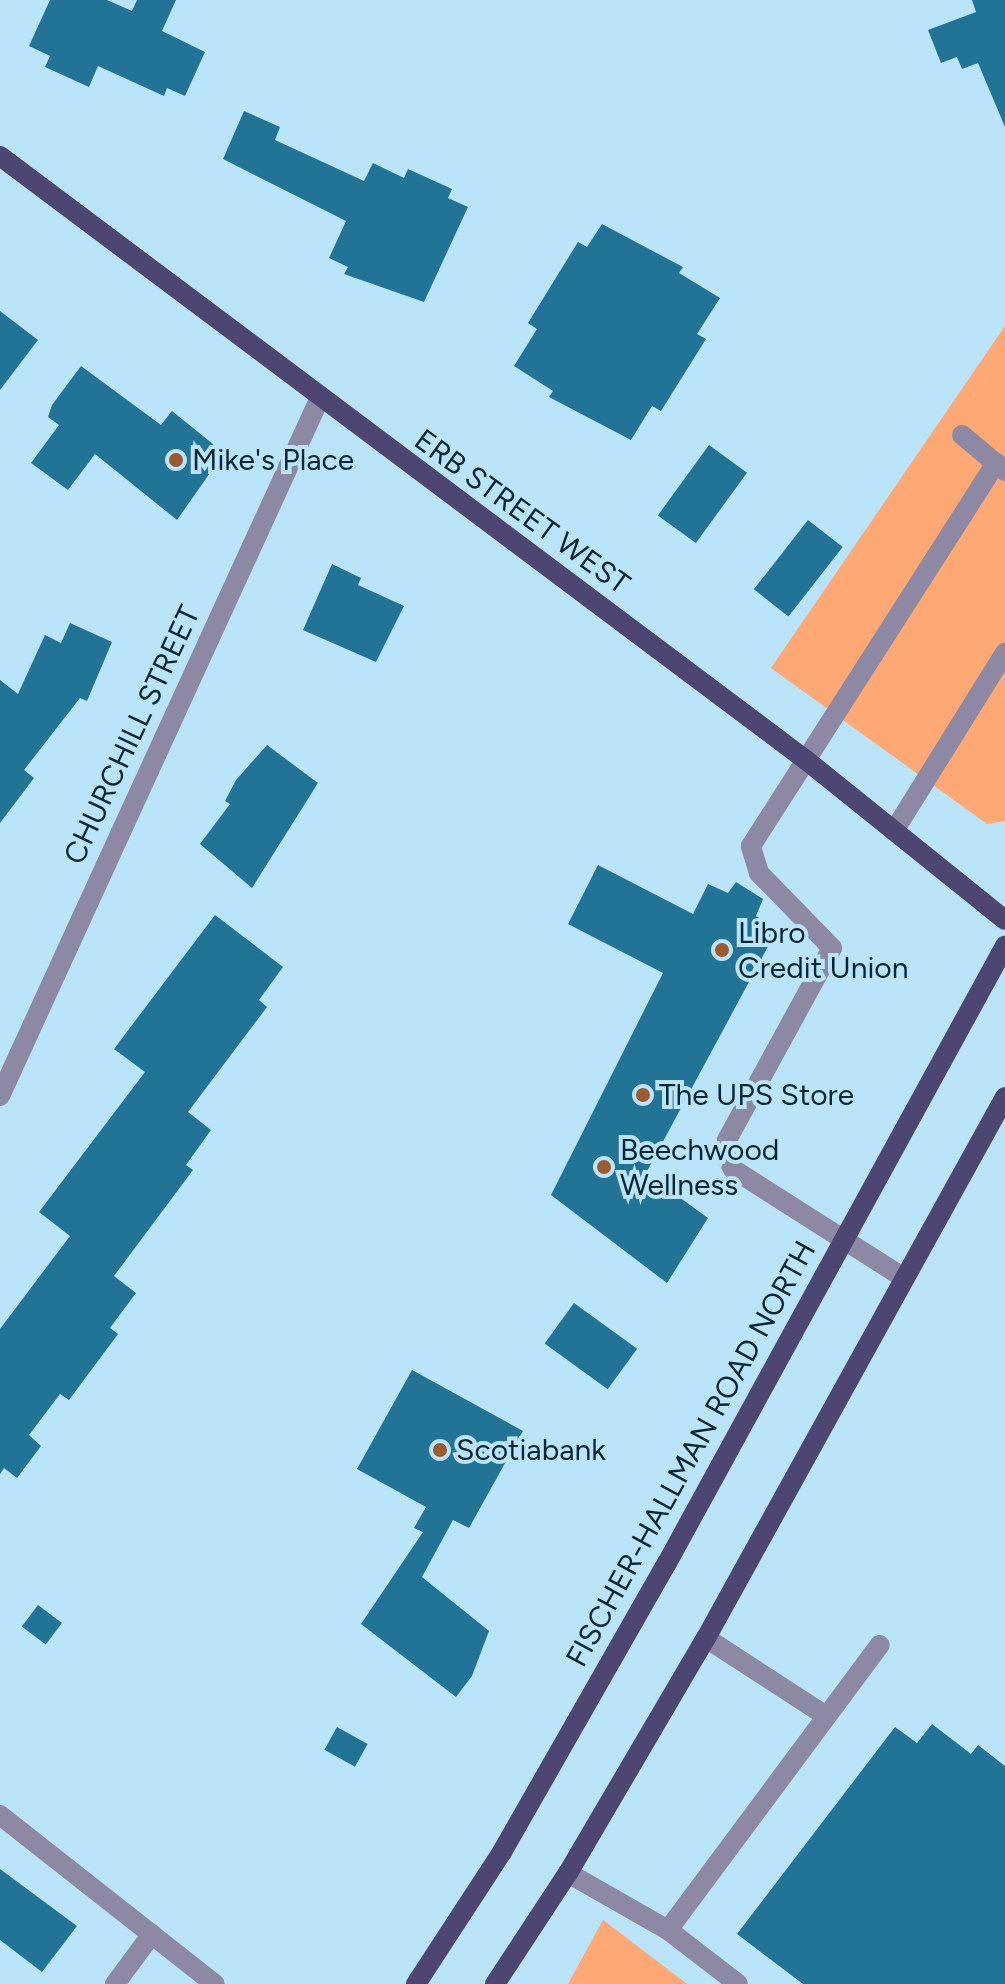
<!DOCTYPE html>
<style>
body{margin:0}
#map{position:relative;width:1005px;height:1984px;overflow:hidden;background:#bae4fa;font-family:Figtree,sans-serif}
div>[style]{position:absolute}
.green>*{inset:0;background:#fea874}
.building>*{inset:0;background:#227497;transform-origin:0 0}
.minor>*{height:20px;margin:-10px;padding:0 10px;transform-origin:10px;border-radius:10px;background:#8d89a4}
.major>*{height:20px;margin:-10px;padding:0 10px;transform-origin:10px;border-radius:10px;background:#4d4572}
.dots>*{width:22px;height:22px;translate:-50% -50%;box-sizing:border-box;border:4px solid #bae4fa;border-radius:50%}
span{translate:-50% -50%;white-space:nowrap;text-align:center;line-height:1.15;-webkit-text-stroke:8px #bae4fa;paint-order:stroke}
.poi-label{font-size:30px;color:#082735}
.left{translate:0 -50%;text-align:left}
.street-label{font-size:30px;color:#082735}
</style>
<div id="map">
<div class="green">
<div style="clip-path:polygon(1005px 326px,1005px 821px,987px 824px,771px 668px)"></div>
<div style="clip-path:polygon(603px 1920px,687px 1984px,568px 1984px)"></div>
</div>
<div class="building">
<div style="clip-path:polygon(50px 0,107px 0,132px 11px,137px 0,176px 0,162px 31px,205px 52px,185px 96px,167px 88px,164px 96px,98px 66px,89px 87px,45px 67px,50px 56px,29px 46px)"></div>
<div style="clip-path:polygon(972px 0,1005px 0,1005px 127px,978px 63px,962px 69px,957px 57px,941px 63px,928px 30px,976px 12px)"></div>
<div style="clip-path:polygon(244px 111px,280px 127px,275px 140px,364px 181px,373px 163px,404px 178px,408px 169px,452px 189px,448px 198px,468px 207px,424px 302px,344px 274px,348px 267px,329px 258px,346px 221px,223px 159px)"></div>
<div style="clip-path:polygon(602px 224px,683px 267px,679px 273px,720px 298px,697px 334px,706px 339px,661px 411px,652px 406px,631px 440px,549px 397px,553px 391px,514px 366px,537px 329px,528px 323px,578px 242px,587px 247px)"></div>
<div style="clip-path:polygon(0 311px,38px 340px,0 390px)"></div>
<div style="clip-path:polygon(81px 366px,161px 425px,172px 411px,224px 453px,177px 520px,95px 454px,68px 490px,31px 463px,59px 425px,48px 417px,52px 405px)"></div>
<div style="left:709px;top:445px;width:47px;height:87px;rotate:36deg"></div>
<div style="left:808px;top:520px;width:44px;height:88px;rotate:38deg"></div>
<div style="clip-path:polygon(332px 564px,361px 578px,358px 585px,404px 606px,376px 662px,303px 630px)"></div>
<div style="clip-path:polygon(70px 623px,112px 642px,87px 701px,80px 698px,24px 770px,34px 778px,0 823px,0 680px,18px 694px,45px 635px,61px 643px)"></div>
<div style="clip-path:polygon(267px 745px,318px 783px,252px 888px,200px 844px,230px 804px,225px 801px,236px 780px)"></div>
<div style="clip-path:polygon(598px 865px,693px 914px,708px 884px,728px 893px,736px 882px,763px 899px,756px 916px,777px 930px,646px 1173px,708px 1218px,667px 1283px,551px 1195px,663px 973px,568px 924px)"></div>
<div style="clip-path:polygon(215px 915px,283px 967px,259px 1000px,267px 1007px,188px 1112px,211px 1130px,186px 1165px,193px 1170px,114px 1276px,136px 1293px,110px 1328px,118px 1334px,69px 1400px,60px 1394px,29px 1435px,41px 1446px,17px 1478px,4px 1468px,0 1474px,0 1329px,70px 1236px,39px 1212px,145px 1072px,114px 1049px)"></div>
<div style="left:574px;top:1303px;width:78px;height:50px;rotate:36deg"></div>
<div style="clip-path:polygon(412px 1370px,523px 1431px,469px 1528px,453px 1520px,422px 1577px,489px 1631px,472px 1676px,456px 1697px,361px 1624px,423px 1532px,414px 1528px,426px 1507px,357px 1469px)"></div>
<div style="left:38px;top:1605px;width:30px;height:27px;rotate:37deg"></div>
<div style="clip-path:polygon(932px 1724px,971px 1754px,978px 1745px,1005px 1766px,1005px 1984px,803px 1984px,737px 1934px,895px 1727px,917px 1743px)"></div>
<div style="left:337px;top:1727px;width:35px;height:26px;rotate:29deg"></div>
<div style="clip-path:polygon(0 1869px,77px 1926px,42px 1972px,0 1940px)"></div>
</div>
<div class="minor">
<div style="left:962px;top:435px;width:56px;rotate:39.9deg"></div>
<div style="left:894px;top:831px;width:210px;rotate:-58.1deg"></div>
<div style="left:0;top:1096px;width:766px;rotate:-65.38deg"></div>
<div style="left:904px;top:1278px;width:203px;rotate:-147.5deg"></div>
<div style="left:733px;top:1169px;width:23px;rotate:-119deg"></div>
<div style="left:722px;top:1149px;width:229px;rotate:-61.3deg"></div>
<div style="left:832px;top:948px;width:105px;rotate:-134.2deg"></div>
<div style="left:759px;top:873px;width:28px;rotate:-107deg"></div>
<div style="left:751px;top:846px;width:455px;rotate:-57.4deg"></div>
<div style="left:706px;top:1638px;width:143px;rotate:33deg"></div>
<div style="left:0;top:1815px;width:273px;rotate:38.2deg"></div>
<div style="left:568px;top:1873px;width:115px;rotate:29.7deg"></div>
<div style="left:668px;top:1930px;width:88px;rotate:37.6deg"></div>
<div style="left:668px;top:1930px;width:355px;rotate:-53.4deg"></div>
<div style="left:115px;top:1984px;width:62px;rotate:-53.5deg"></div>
</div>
<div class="major">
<div style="left:0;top:156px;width:1007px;rotate:36.85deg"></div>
<div style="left:806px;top:760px;width:255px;rotate:38.8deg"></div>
<div style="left:416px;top:1984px;width:158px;rotate:-56.9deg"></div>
<div style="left:502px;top:1852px;width:333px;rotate:-60.3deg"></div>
<div style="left:667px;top:1563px;width:704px;rotate:-61.29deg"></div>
<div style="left:495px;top:1984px;width:133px;rotate:-56.7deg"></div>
<div style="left:568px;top:1873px;width:273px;rotate:-59.6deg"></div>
<div style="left:706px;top:1638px;width:618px;rotate:-61.07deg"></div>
</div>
<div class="dots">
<div style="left:176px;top:460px;background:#9e592c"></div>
<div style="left:722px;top:950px;background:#9e592c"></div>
<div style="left:643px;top:1095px;background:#9e592c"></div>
<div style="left:604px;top:1167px;background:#9e592c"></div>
<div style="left:440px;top:1450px;background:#9e592c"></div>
</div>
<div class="poi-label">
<span class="left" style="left:192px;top:460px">Mike's Place</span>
<span class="left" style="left:738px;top:950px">Libro<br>Credit Union</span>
<span class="left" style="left:659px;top:1095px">The UPS Store</span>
<span class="left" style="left:620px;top:1167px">Beechwood<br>Wellness</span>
<span class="left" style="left:456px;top:1450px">Scotiabank</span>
</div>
<div class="street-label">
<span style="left:522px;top:512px;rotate:36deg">ERB STREET WEST</span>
<span style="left:132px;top:735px;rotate:-65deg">CHURCHILL STREET</span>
<span style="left:691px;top:1454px;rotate:-61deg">FISCHER-HALLMAN ROAD NORTH</span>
</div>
</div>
